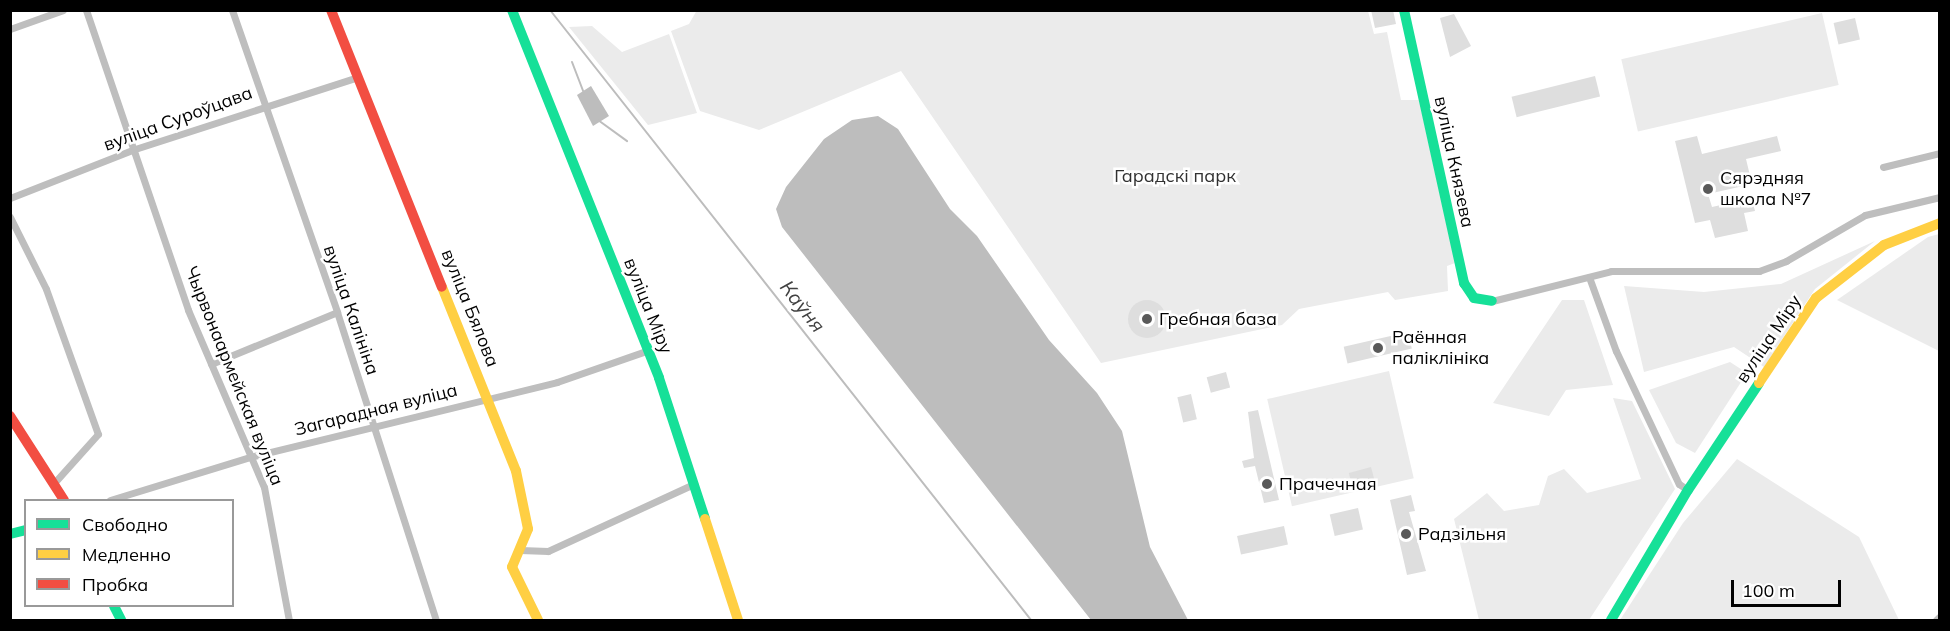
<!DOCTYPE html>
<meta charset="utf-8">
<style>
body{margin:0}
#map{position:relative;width:1950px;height:631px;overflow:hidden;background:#fff;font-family:Mulish,sans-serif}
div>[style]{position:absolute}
.green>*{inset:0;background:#ebebeb;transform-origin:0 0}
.water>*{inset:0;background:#bdbdbd}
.stream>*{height:2px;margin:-1px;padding:0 1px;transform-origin:1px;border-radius:1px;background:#bdbdbd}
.building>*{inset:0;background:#dedede;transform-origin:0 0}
.round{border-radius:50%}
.street>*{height:7px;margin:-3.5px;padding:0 3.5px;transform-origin:3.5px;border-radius:3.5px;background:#bebebe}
.fast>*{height:10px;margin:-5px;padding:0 5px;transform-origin:5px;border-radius:5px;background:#16e098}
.slow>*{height:10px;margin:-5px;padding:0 5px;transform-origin:5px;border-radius:5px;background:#ffcf43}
.jam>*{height:10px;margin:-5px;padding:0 5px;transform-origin:5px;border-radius:5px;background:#f24e42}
.dots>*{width:16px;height:16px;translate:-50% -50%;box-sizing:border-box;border:3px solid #fff;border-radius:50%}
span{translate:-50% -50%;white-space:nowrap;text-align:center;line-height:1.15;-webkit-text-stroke:5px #fff;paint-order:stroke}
.street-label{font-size:18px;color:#000}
.park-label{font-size:18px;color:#313131}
.poi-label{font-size:18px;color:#000}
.left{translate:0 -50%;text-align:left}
.water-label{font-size:20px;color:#424242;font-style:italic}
.frame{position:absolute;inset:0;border:12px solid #000;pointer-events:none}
.legend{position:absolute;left:24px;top:499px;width:210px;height:108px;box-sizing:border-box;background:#fff;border:2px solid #999;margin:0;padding:8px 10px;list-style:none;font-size:18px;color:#000}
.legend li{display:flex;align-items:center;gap:12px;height:30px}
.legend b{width:30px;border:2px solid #999}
.scale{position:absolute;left:1731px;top:580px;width:110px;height:27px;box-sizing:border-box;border:3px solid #000;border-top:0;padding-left:8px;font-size:18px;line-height:21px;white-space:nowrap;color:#000;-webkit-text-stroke:4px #fff;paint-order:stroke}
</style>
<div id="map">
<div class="green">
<div style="clip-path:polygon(697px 10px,1368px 11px,1374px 34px,1387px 32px,1401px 100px,1419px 100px,1455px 263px,1447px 266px,1448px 291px,1395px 300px,1388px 292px,1299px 309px,1282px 325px,1101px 363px,901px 71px,759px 130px,700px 111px,671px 31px,689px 24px)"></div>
<div style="left:1822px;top:13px;width:74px;height:206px;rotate:77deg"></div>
<div style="clip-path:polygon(592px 26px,622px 52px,669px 34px,697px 113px,648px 125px,569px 27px)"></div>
<div style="clip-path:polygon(1939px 234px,1939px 351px,1837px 300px,1928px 237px)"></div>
<div style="clip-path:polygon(1875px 241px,1815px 289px,1764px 367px,1734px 347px,1644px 372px,1624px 286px,1704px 292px,1781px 284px)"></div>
<div style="clip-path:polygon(1562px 300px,1584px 300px,1613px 385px,1566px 390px,1549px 416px,1493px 403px)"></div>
<div style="clip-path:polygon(1730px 362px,1747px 373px,1695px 453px,1676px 443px,1649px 390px)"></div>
<div style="left:1389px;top:371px;width:110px;height:125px;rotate:77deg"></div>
<div style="clip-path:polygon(1613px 398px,1632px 401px,1675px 489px,1589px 620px,1479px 620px,1454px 519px,1487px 493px,1504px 511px,1539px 505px,1548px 476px,1564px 469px,1587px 493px,1641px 479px)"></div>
<div style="clip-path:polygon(1737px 459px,1859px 537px,1899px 620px,1620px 620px,1683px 523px)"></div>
</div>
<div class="water">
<div style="clip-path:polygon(591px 86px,609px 116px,593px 126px,577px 95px)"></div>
<div style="clip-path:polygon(878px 116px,898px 129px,950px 209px,977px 236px,1049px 340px,1097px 393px,1122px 431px,1150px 547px,1188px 620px,1091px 620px,782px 227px,776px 209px,786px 187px,824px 139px,852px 120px)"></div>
</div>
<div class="stream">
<div style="left:550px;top:10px;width:777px;rotate:51.74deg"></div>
<div style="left:572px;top:62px;width:34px;rotate:69deg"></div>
<div style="left:598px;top:120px;width:36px;rotate:36deg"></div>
</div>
<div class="building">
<div style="clip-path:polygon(1371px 10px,1393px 10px,1396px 24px,1375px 28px)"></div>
<div style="clip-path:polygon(1454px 14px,1471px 46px,1450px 57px,1440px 18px)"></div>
<div style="left:1855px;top:18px;width:22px;height:22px;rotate:77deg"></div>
<div style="left:1595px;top:76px;width:21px;height:86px;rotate:76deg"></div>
<div style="clip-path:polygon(1697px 136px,1702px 154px,1777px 136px,1781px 151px,1746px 159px,1752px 184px,1708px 194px,1712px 207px,1752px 198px,1755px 211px,1744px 213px,1748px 231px,1715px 238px,1710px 220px,1695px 223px,1675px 141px)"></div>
<div class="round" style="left:1128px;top:300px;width:38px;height:38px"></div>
<div style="left:1408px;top:332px;width:17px;height:66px;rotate:77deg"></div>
<div style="left:1226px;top:372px;width:16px;height:20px;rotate:75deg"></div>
<div style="left:1191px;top:394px;width:26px;height:14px;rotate:77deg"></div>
<div style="clip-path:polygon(1258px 410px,1279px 500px,1264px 503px,1255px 466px,1244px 468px,1242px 461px,1254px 458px,1248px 412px)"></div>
<div style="left:1371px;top:467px;width:16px;height:23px;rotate:75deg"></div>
<div style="clip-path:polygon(1411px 495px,1415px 511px,1409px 512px,1426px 571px,1407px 575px,1390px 500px)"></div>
<div style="left:1358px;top:508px;width:22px;height:29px;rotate:77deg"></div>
<div style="left:1284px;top:526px;width:19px;height:48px;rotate:78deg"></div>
</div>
<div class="street">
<div style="left:86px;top:10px;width:317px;rotate:71.2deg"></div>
<div style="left:188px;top:310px;width:193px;rotate:66.8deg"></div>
<div style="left:264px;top:487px;width:135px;rotate:79.4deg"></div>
<div style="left:232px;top:10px;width:320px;rotate:70.8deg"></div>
<div style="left:337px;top:312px;width:324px;rotate:72.2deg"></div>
<div style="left:10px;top:29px;width:56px;rotate:-19.7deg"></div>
<div style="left:1883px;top:167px;width:59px;rotate:-13.8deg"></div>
<div style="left:10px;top:198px;width:134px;rotate:-21.4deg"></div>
<div style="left:135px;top:149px;width:234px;rotate:-17.9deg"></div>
<div style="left:10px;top:217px;width:80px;rotate:63.4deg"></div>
<div style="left:46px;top:289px;width:154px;rotate:70.3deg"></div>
<div style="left:98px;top:434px;width:66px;rotate:131.9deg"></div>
<div style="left:1589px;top:277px;width:79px;rotate:70deg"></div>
<div style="left:1616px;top:351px;width:147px;rotate:64.7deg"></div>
<div style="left:1679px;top:484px;width:11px;rotate:34deg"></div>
<div style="left:1492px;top:301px;width:123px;rotate:-14.1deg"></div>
<div style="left:1611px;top:271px;width:148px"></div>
<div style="left:1759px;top:271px;width:29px;rotate:-20deg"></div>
<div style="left:1786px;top:261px;width:91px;rotate:-30.2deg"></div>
<div style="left:1865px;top:215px;width:77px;rotate:-13.5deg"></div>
<div style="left:211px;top:364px;width:136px;rotate:-22.4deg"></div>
<div style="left:110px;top:500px;width:146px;rotate:-17.1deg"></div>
<div style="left:250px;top:457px;width:316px;rotate:-13.7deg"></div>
<div style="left:557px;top:382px;width:97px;rotate:-19.2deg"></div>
<div style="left:520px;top:550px;width:28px;rotate:2deg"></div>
<div style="left:548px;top:551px;width:161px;rotate:-24.7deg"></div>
<div style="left:1936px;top:620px;width:4px;rotate:-45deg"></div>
</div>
<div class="fast">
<div style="left:512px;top:10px;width:396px;rotate:68.2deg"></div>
<div style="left:659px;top:378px;width:148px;rotate:71.9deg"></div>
<div style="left:1404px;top:10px;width:280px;rotate:77.6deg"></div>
<div style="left:1464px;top:283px;width:18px;rotate:56deg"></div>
<div style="left:1474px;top:298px;width:18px;rotate:9deg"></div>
<div style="left:10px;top:534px;width:16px;rotate:-14deg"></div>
<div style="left:114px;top:606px;width:16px;rotate:63deg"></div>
<div style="left:1611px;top:620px;width:151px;rotate:-59.4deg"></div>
<div style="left:1688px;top:490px;width:128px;rotate:-56.4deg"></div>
</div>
<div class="slow">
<div style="left:442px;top:287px;width:198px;rotate:68.1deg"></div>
<div style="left:516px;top:471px;width:59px;rotate:78.3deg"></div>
<div style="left:528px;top:529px;width:41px;rotate:112.8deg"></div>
<div style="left:512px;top:567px;width:59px;rotate:63.9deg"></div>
<div style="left:1759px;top:383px;width:102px;rotate:-56.2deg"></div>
<div style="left:1816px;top:298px;width:86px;rotate:-37.9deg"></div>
<div style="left:1884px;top:245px;width:60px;rotate:-21.4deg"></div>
<div style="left:705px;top:519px;width:106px;rotate:71.9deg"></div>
</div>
<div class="jam">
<div style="left:331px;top:10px;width:298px;rotate:68.2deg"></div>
<div style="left:10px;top:416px;width:100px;rotate:57.3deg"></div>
</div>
<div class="dots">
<div style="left:1708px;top:189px;background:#595959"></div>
<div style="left:1147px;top:319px;background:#595959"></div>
<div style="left:1378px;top:348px;background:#595959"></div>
<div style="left:1267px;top:484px;background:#595959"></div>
<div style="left:1406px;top:534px;background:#595959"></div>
</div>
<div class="street-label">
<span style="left:178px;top:119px;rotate:-20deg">вуліца Суроўцава</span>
<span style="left:1454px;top:162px;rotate:78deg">вуліца Князева</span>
<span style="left:648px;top:306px;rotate:68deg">вуліца Міру</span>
<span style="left:470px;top:308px;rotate:68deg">вуліца Бялова</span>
<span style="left:351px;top:310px;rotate:71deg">вуліца Калініна</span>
<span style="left:1769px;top:339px;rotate:-56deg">вуліца Міру</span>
<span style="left:234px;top:376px;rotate:68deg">Чырвонаармейская вуліца</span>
<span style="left:376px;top:410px;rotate:-14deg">Загарадная вуліца</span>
</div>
<div class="park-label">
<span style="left:1175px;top:176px">Гарадскі парк</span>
</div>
<div class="poi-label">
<span class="left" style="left:1720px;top:189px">Сярэдняя<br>школа №7</span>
<span class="left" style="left:1159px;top:319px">Гребная база</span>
<span class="left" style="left:1392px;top:348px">Раённая<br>паліклініка</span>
<span class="left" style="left:1279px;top:484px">Прачечная</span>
<span class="left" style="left:1418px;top:534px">Радзільня</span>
</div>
<div class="water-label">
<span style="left:803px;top:306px;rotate:52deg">Каўня</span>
</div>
<div class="frame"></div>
<ul class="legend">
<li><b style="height:8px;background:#16e098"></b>Свободно</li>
<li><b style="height:8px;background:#ffcf43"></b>Медленно</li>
<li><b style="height:8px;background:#f24e42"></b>Пробка</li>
</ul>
<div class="scale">100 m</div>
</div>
